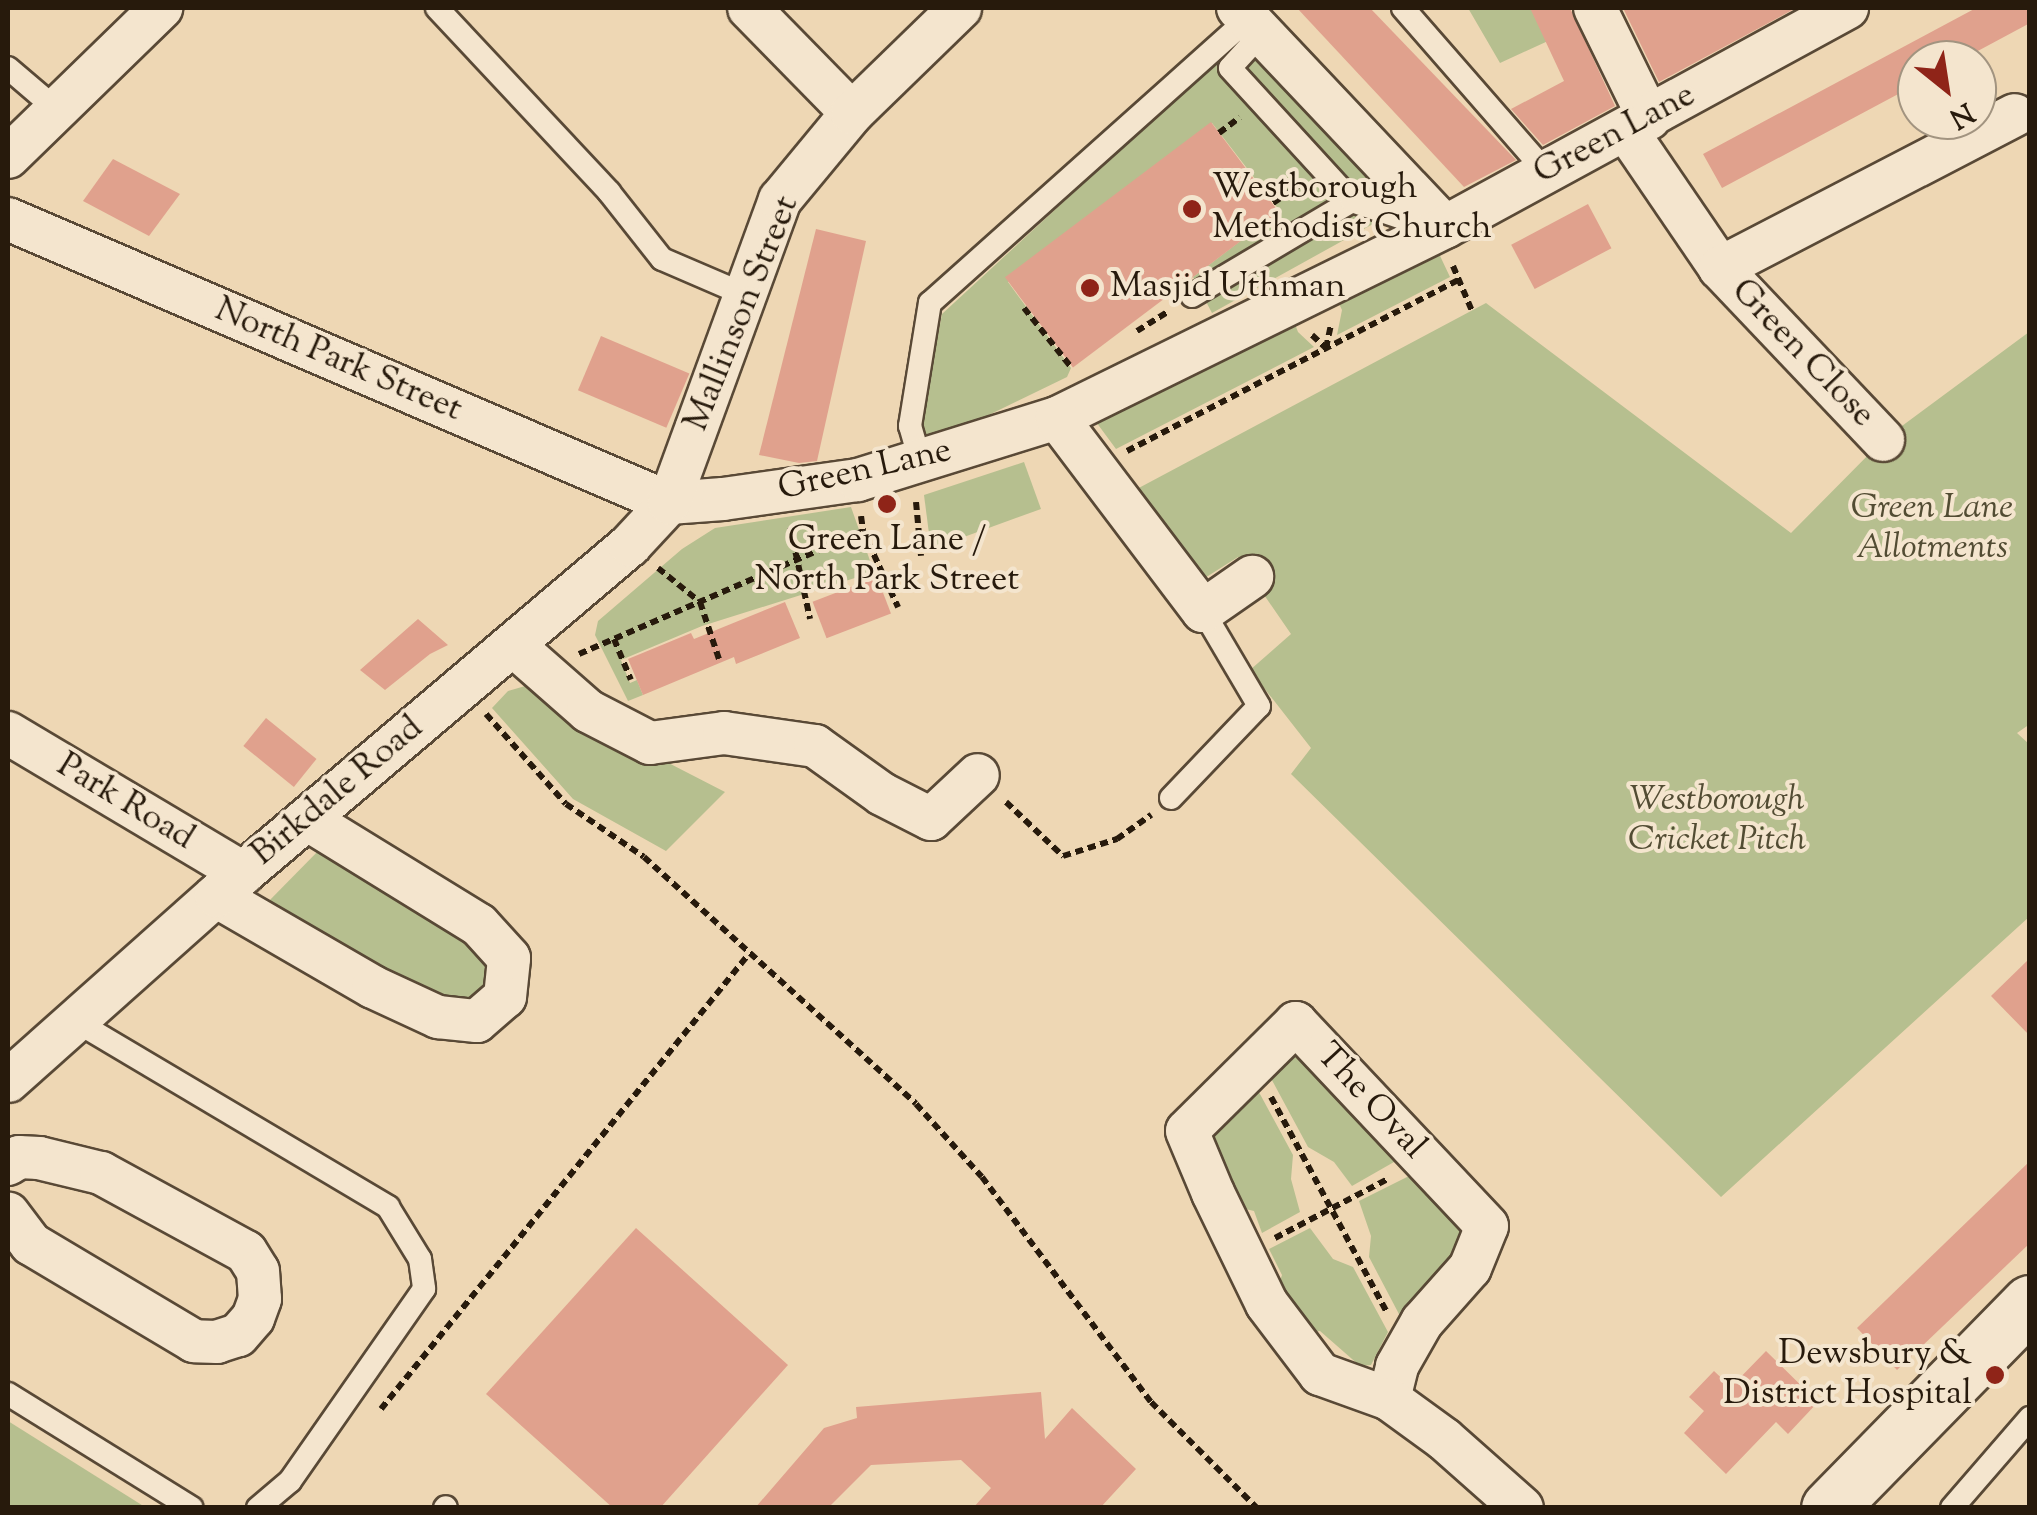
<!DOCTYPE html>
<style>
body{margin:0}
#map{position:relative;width:2037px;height:1515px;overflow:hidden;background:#eed7b4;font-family:"Sorts Mill Goudy",serif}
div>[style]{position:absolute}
.green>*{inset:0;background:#b6bf8f}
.building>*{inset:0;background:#e0a18d;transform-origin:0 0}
.path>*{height:6px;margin-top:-3px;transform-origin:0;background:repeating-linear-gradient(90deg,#271a0c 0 8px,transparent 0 13px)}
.roads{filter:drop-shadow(2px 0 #594936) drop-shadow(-2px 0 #594936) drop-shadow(0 2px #594936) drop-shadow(0 -2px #594936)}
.lane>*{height:22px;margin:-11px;padding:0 11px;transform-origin:11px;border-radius:11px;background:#f4e5ce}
.street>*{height:42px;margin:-21px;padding:0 21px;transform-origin:21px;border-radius:21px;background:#f4e5ce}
.secondary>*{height:55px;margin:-27.5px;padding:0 27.5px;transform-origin:27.5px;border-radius:27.5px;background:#f4e5ce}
.dots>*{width:28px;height:28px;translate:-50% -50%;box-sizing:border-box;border:5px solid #f4e5ce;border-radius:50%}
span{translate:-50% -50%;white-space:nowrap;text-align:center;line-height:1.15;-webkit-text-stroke:8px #f4e5ce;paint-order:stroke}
.street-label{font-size:35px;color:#271a0c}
.poi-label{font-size:35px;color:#271a0c}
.left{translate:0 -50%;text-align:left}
.right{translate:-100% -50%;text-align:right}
.park-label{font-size:35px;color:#524c33;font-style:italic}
.frame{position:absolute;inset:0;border:10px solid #271a0c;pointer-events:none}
.north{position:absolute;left:1897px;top:40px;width:100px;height:100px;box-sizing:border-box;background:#f4e5ce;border:2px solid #a29480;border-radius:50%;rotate:150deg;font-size:28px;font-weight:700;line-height:40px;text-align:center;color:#271a0c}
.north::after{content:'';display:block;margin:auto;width:35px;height:45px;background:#8f2418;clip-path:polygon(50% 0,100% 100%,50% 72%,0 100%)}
</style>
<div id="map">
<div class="green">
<div style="clip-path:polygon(1468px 8px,1548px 8px,1534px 15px,1548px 41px,1500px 63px)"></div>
<div style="clip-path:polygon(1238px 41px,1382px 194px,1373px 224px,1212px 313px,1193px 277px,1280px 211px,1212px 123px,1008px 282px,1071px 368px,1067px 377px,923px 447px,921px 422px,942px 314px)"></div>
<div style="clip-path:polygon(1433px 241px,1450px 277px,1337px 335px,1342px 310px,1332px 289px)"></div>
<div style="clip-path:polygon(1486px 303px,1791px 533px,1883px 440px,2029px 332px,2030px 724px,2017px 733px,2029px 744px,2029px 917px,1721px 1197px,1291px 774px,1311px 748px,1250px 670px,1291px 634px,1238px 557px,1200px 581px,1135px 490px)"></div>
<div style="clip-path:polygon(1290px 311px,1298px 332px,1314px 347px,1116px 449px,1088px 411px)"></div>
<div style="clip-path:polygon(1024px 462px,1041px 509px,931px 549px,924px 495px)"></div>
<div style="clip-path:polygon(851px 507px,874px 572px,702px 626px,621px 660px,630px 683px,637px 680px,643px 695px,628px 701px,595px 635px,598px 621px,682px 549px,715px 528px)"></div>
<div style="clip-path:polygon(539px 682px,583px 719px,725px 792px,666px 851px,573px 799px,492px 708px,508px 691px)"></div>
<div style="clip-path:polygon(324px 845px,498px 964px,473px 1010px,440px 1004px,264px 906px)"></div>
<div style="clip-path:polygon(1281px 1055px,1301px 1055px,1325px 1076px,1323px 1085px,1401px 1158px,1352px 1186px,1334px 1162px,1308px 1147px,1266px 1069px)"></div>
<div style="clip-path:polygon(1254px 1083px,1293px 1155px,1291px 1179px,1300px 1212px,1262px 1233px,1254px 1211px,1237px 1207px,1207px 1139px)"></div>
<div style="clip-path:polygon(1415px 1173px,1463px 1219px,1462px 1249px,1400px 1316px,1369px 1257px,1371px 1236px,1359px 1201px)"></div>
<div style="clip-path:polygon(1310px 1228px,1333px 1259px,1353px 1267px,1388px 1332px,1371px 1365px,1360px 1366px,1320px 1331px,1308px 1333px,1275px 1297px,1282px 1275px,1269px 1249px)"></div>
<div style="clip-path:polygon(8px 1421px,145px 1507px,8px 1507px)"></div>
</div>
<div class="building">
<div style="clip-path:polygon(1297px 8px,1370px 8px,1516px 160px,1464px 187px)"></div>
<div style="clip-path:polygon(1530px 8px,1570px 8px,1615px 106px,1543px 145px,1511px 109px,1564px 81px)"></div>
<div style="clip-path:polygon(1623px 8px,1796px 8px,1659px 82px)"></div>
<div style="clip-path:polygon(1976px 8px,2030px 8px,2030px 23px,1961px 60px,1917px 60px,1917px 84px,1722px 188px,1703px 154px)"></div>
<div style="left:1211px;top:122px;width:113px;height:258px;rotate:53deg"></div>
<div style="clip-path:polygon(113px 159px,180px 194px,149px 236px,83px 201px)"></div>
<div style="left:1588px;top:204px;width:50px;height:87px;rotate:62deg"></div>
<div style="clip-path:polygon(816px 229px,866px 241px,817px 461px,799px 463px,759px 455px)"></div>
<div style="left:601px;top:336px;width:96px;height:59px;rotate:23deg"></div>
<div style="left:877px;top:577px;width:39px;height:69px;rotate:69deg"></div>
<div style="clip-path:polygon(785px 602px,800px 638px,736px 664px,734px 657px,643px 695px,628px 659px,691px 633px,694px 639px)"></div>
<div style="clip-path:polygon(418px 619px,448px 645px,430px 654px,385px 690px,360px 670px)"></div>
<div style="left:266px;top:718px;width:65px;height:36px;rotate:39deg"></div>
<div style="clip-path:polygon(2030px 958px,2030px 1036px,1991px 996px)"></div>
<div style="clip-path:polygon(2030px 1161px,2030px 1243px,1897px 1370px,1857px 1328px)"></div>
<div style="clip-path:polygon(636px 1228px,788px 1365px,660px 1508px,613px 1508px,486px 1394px)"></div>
<div style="clip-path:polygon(1766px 1351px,1818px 1402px,1788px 1434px,1776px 1422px,1726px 1474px,1684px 1433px,1704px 1411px,1689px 1397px,1714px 1371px,1731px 1387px)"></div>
<div style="clip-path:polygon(1041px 1392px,1045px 1439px,1072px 1408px,1136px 1469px,1100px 1508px,973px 1508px,991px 1488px,961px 1460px,871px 1465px,828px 1508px,755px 1508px,824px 1428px,857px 1418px,856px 1407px)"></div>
</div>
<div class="path">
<div style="left:1219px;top:133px;width:26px;rotate:-37deg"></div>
<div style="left:1273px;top:203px;width:34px;rotate:-34deg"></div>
<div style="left:1453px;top:266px;width:49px;rotate:67.1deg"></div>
<div style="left:1024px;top:308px;width:75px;rotate:51.5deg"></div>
<div style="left:1137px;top:331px;width:38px;rotate:-32deg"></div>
<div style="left:1312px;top:335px;width:19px;rotate:43deg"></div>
<div style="left:1326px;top:348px;width:24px;rotate:-78deg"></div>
<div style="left:1127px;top:451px;width:373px;rotate:-27.3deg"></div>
<div style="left:916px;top:502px;width:54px;rotate:84.7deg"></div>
<div style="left:861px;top:516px;width:15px;rotate:82deg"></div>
<div style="left:863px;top:531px;width:84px;rotate:65.3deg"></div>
<div style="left:790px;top:527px;width:94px;rotate:77.7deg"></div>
<div style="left:658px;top:568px;width:54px;rotate:39deg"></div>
<div style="left:700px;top:602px;width:60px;rotate:71.6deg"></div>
<div style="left:614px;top:639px;width:44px;rotate:67.5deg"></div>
<div style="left:579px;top:654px;width:309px;rotate:-23.4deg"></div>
<div style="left:486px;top:714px;width:120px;rotate:48.4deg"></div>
<div style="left:566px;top:804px;width:94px;rotate:34.2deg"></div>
<div style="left:644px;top:857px;width:367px;rotate:42.2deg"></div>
<div style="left:916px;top:1104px;width:98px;rotate:47.9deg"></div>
<div style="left:982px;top:1177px;width:281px;rotate:53.1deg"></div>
<div style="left:1151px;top:1402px;width:150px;rotate:45deg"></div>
<div style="left:1006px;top:802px;width:79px;rotate:43.5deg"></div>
<div style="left:1063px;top:856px;width:57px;rotate:-17.5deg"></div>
<div style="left:1117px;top:839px;width:42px;rotate:-35.2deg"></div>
<div style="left:1271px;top:1097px;width:243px;rotate:61.7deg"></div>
<div style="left:1275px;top:1238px;width:127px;rotate:-27.6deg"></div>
<div style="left:381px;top:1409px;width:584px;rotate:-51.05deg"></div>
</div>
<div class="roads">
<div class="lane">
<div style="left:437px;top:8px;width:252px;rotate:46.9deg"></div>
<div style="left:609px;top:192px;width:85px;rotate:51.7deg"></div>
<div style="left:662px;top:259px;width:94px;rotate:23.3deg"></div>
<div style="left:1403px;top:8px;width:218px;rotate:48.9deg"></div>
<div style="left:1262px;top:33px;width:47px;rotate:132.4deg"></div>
<div style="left:1230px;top:68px;width:180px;rotate:47.5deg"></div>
<div style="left:8px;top:68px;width:63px;rotate:40.5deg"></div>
<div style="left:1192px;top:296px;width:186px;rotate:-30.7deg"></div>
<div style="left:1352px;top:201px;width:88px;rotate:18.6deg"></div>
<div style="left:921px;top:464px;width:40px;rotate:-106deg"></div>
<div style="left:910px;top:426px;width:125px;rotate:-80.8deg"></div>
<div style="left:930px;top:303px;width:428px;rotate:-41.8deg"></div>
<div style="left:1171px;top:798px;width:127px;rotate:-46.3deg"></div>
<div style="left:1259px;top:706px;width:110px;rotate:-120.5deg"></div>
<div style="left:77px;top:1022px;width:362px;rotate:30.7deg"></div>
<div style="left:388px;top:1207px;width:61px;rotate:58.4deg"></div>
<div style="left:420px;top:1259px;width:30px;rotate:82deg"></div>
<div style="left:424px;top:1289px;width:234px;rotate:124.9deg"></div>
<div style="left:290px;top:1481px;width:42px;rotate:139.8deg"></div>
<div style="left:8px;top:1394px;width:216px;rotate:31.8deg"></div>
<div style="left:445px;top:1508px;width:1px;rotate:-45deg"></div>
<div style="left:1952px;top:1508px;width:119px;rotate:-49.1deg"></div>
</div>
<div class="street">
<div style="left:749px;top:8px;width:147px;rotate:45.6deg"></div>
<div style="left:1238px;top:8px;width:301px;rotate:46.6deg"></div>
<div style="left:1595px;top:8px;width:123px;rotate:63.9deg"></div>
<div style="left:1626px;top:130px;width:167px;rotate:55.7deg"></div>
<div style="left:1720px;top:268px;width:237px;rotate:46.5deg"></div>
<div style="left:8px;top:157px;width:214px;rotate:-44.2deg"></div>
<div style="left:8px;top:219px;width:719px;rotate:23.25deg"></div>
<div style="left:669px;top:503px;width:54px;rotate:-4.2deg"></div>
<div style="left:723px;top:499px;width:136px;rotate:-8deg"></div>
<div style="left:858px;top:480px;width:208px;rotate:-17.3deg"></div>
<div style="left:1057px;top:418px;width:432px;rotate:-26.2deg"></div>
<div style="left:1445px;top:227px;width:458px;rotate:-28.6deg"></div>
<div style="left:1720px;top:268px;width:332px;rotate:-27.4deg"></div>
<div style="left:1057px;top:418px;width:242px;rotate:52.9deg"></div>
<div style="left:1203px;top:611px;width:60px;rotate:-34.8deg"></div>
<div style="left:513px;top:645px;width:100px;rotate:41.3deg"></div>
<div style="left:588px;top:711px;width:70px;rotate:27.3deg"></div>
<div style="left:650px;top:743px;width:75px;rotate:-7.7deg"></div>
<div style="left:724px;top:733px;width:92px;rotate:8.1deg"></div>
<div style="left:815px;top:746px;width:82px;rotate:35.6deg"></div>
<div style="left:882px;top:794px;width:55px;rotate:27deg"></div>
<div style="left:931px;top:819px;width:64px;rotate:-43.1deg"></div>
<div style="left:8px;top:733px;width:274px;rotate:30.8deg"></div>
<div style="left:216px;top:896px;width:181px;rotate:30.1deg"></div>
<div style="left:373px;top:987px;width:72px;rotate:24.8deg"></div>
<div style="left:438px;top:1017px;width:39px;rotate:6deg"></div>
<div style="left:477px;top:1021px;width:37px;rotate:-41deg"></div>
<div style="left:505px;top:997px;width:39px;rotate:-84deg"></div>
<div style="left:509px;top:958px;width:45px;rotate:-132.3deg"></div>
<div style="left:479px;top:925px;width:202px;rotate:-148.4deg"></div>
<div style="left:8px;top:1081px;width:278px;rotate:-41.7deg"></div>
<div style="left:216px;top:896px;width:543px;rotate:-40.29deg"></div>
<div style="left:630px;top:545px;width:57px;rotate:-47.1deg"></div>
<div style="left:669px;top:503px;width:323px;rotate:-69.9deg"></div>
<div style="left:780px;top:200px;width:113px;rotate:-50.4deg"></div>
<div style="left:852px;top:113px;width:151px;rotate:-44.2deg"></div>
<div style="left:8px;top:1164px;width:13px;rotate:-32deg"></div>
<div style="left:19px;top:1157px;width:20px;rotate:3deg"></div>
<div style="left:39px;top:1158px;width:64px;rotate:13.6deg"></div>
<div style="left:101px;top:1173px;width:165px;rotate:28.6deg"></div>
<div style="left:246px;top:1252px;width:22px;rotate:58deg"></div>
<div style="left:258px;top:1271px;width:28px;rotate:86deg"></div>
<div style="left:260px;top:1299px;width:20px;rotate:110deg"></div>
<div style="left:253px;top:1318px;width:23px;rotate:131deg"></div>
<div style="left:238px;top:1335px;width:22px;rotate:162deg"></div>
<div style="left:217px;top:1342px;width:23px;rotate:-178deg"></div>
<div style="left:194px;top:1341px;width:190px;rotate:-149.2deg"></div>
<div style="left:31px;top:1244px;width:38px;rotate:-127deg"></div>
<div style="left:1389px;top:1399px;width:34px;rotate:-76deg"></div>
<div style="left:1397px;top:1366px;width:51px;rotate:-60.4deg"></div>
<div style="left:1422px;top:1322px;width:72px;rotate:-48.4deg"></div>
<div style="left:1470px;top:1268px;width:45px;rotate:-68deg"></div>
<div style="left:1487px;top:1226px;width:279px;rotate:-133.3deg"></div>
<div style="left:1296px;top:1023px;width:153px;rotate:135.3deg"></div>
<div style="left:1187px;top:1131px;width:67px;rotate:67.2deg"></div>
<div style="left:1213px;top:1193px;width:123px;rotate:64.1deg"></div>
<div style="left:1267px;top:1304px;width:88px;rotate:52.9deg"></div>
<div style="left:1320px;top:1374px;width:73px;rotate:19.9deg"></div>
<div style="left:1389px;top:1399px;width:68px;rotate:36deg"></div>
<div style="left:1444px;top:1439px;width:104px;rotate:41.5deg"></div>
</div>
<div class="secondary">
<div style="left:1829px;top:1508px;width:287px;rotate:-45.6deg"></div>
</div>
</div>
<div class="dots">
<div style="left:1192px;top:209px;background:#8f2418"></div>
<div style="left:1090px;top:288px;background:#8f2418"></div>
<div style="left:887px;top:504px;background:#8f2418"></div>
<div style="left:1995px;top:1375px;background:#8f2418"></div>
</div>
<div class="street-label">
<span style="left:1615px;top:135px;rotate:-28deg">Green Lane</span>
<span style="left:743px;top:314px;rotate:-68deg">Mallinson Street</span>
<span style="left:1802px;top:354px;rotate:46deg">Green Close</span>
<span style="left:338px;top:361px;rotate:23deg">North Park Street</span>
<span style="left:865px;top:471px;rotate:-13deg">Green Lane</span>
<span style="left:338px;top:792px;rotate:-40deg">Birkdale Road</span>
<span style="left:125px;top:803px;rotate:31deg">Park Road</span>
<span style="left:1370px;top:1102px;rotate:47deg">The Oval</span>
</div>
<div class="poi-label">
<span class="left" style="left:1212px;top:209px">Westborough<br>Methodist Church</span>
<span class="left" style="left:1110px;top:288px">Masjid Uthman</span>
<span style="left:887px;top:561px">Green Lane /<br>North Park Street</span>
<span class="right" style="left:1972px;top:1375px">Dewsbury &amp;<br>District Hospital</span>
</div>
<div class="park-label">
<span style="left:1932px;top:529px">Green Lane<br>Allotments</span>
<span style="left:1717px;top:821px">Westborough<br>Cricket Pitch</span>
</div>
<div class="frame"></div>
<div class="north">N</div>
</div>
